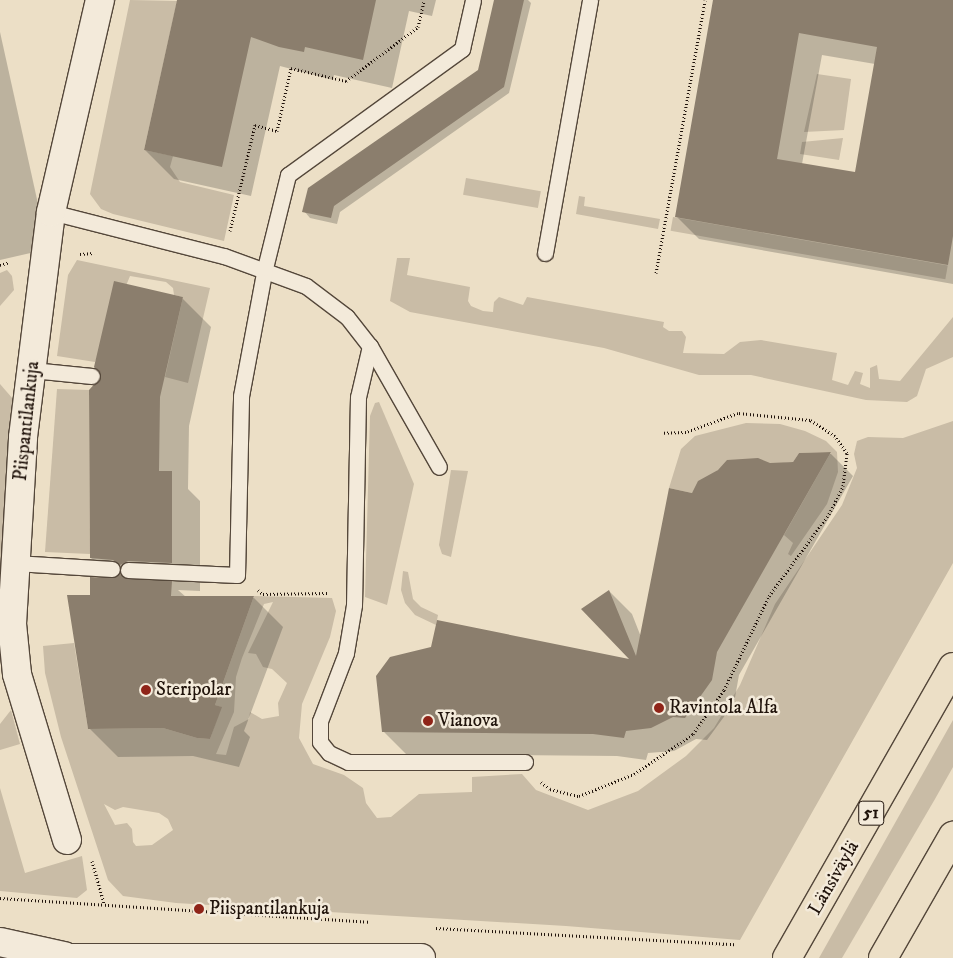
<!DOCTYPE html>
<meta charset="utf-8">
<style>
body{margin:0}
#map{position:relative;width:953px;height:958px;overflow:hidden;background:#ecdfc6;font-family:"IM FELL DW Pica",serif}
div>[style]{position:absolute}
.green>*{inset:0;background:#c9bca6;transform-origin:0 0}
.shadow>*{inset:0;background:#0003}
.building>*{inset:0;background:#8b7e6d}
.path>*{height:3px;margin-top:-1.5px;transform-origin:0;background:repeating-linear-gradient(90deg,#21140c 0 1px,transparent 0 3.5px)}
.roads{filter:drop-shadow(1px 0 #54473a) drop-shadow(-1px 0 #54473a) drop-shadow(0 1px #54473a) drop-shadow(0 -1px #54473a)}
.lane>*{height:15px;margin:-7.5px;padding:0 7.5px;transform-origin:7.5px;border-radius:7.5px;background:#f3eada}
.street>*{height:28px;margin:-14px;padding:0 14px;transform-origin:14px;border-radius:14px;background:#f3eada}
.secondary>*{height:28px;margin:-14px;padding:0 14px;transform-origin:14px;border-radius:14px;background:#f3eada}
.highway>*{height:28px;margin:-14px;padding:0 14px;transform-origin:14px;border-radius:14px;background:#ecdfc6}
.dots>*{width:14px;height:14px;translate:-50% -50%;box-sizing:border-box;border:2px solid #f3eada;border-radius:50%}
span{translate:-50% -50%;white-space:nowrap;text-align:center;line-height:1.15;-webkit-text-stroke:5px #f3eada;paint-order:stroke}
.shield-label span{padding:1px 4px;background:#f3eada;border:1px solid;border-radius:4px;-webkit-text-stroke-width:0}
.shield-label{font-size:18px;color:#21140c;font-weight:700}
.street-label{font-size:19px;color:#21140c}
.poi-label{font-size:19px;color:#21140c}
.left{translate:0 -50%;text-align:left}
</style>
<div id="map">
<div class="green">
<div style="clip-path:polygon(130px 0,177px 1px,144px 150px,173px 156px,170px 167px,180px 182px,234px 195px,224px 241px,113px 214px,101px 209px,90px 194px)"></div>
<div style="clip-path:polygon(817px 74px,851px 79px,844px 130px,804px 132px)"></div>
<div style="clip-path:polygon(843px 138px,839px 160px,800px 154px,802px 142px)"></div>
<div style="left:466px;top:178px;width:76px;height:17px;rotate:10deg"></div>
<div style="clip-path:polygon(579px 196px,585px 197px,584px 206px,660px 219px,658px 229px,576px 214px)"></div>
<div style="left:673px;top:217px;width:279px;height:14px;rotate:10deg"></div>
<div style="clip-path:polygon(397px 258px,410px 258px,407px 275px,470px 287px,468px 301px,471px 306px,483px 311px,493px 312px,494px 302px,499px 297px,523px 305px,527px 297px,664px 322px,663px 327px,669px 331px,682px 331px,686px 337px,683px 353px,724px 354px,740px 342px,761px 340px,837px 353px,832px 380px,848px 385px,855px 371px,863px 373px,860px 384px,870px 388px,870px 368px,877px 365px,879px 379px,900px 381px,953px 317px,953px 357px,926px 369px,917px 396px,907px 402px,866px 400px,751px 375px,699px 375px,604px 348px,410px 312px,390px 301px)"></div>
<div style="clip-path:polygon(77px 260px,210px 288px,188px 383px,165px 377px,183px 297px,174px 295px,173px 288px,166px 282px,130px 276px,95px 362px,57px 356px,68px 275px)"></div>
<div style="clip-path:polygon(7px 270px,12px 276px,14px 290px,0 306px,0 273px)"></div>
<div style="clip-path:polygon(0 384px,13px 399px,13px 407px,0 605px)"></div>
<div style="clip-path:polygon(57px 389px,89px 390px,90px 554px,45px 552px)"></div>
<div style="clip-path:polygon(379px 402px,414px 484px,387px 605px,365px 597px,370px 416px,375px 403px)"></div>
<div style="clip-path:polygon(evenodd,953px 421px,953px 563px,740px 940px,566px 926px,176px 903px,123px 896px,108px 880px,61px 737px,45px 673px,43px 646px,74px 643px,88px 729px,163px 728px,197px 738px,210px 739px,221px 707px,215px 705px,254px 596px,332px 598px,336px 611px,330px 637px,302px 704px,299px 738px,313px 764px,344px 775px,363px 788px,366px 803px,377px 818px,391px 817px,419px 794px,472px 792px,472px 777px,522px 774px,536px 790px,588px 810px,638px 791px,686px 756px,714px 728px,740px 685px,775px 604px,842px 505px,857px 468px,854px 454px,857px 441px,868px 437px,903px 438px,953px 421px,273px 602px,248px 653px,256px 654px,263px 667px,272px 669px,287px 683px,278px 703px,279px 716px,262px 719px,250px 712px,249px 719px,234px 727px,226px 755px,216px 754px,234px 712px,236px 677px,242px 658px,264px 604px,273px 602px,953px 421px,104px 804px,115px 810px,123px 807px,159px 813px,168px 819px,173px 830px,152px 845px,136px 846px,133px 842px,132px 829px,127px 823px,115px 825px,104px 804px)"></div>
<div style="clip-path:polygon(746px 423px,780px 424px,805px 431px,826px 441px,837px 452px,838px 472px,827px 504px,791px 556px,788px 554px,793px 543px,784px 535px,831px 452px,799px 453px,793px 462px,718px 470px,692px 493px,669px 488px,681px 449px,695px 436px)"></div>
<div style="clip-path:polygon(451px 470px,468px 471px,451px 557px,442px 554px,439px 545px)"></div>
<div style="clip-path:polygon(403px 571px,408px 572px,413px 599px,421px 607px,438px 615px,436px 625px,415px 615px,405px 603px,401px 590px)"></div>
<div style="clip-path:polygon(11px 710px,20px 744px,0 750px,0 724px)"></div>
<div style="clip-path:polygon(953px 720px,953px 767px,935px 799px,842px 958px,819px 958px)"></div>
<div style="clip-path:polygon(0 788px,25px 873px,82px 856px,87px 890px,77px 898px,0 891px)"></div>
</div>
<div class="shadow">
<div style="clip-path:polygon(178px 0,436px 0,432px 16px,409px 11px,392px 88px,334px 75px,333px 80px,280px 66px,251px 196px,174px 179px,145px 150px)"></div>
<div style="clip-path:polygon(495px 0,528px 0,531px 3px,509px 93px,340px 212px,337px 224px,310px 218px,304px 211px,479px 70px)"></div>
<div style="clip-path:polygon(evenodd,715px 0,953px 0,953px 284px,699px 239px,676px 216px,715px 0,822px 55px,875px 64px,856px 174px,802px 164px,822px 55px)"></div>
<div style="clip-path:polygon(0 32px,48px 249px,0 260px)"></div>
<div style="clip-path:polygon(182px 298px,211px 327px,189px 426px,188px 489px,200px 501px,200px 591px,178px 590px,186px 597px,254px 598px,283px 627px,244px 731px,250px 737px,239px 767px,193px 756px,118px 757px,89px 728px,91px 596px,113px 580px,91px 558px)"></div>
<div style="clip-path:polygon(800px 454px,831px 454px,853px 476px,739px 675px,734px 703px,707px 740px,696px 739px,674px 751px,648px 753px,646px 760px,617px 756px,406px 754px,383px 731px,633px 661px,609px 591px,632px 614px,641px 637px,770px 464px,793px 463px)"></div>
</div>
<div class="building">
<div style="clip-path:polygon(177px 0,376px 0,363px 60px,305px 47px,304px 52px,279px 47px,251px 37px,222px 167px,144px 150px)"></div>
<div style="clip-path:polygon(494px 0,524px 0,504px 87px,334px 206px,331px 218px,302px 212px,308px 188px,478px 70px)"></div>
<div style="clip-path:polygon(evenodd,713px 0,953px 0,953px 236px,948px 265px,675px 217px,713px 0,799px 33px,877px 47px,855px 172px,777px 159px,799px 33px)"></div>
<div style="clip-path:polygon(114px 281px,183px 297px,160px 397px,159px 471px,172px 471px,172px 563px,128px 561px,120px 565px,113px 560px,90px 558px,89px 390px,101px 377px,94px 367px)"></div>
<div style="clip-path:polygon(831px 452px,717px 652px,712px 680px,685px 718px,673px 717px,651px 728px,626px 731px,624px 738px,593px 734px,382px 732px,376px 676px,390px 657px,431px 647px,437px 620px,629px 659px,581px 609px,609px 590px,636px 656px,669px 488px,692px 493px,698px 481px,718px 470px,727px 460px,758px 458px,770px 463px,793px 462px,799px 453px)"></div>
<div style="clip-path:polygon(120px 574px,128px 579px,172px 581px,171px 596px,254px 596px,215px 705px,222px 707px,210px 739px,197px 738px,163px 728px,88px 729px,67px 595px,90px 595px,90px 577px,112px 578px)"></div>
</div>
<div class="path">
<div style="left:230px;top:231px;width:109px;rotate:-76.7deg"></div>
<div style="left:255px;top:125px;width:23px;rotate:15deg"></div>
<div style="left:277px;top:131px;width:65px;rotate:-77.5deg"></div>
<div style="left:291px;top:68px;width:57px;rotate:13.3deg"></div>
<div style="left:346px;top:81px;width:90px;rotate:-36.9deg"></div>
<div style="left:418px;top:27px;width:28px;rotate:-77deg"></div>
<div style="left:80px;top:254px;width:14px;rotate:-4deg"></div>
<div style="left:0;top:265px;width:10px;rotate:-17deg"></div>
<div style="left:656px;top:273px;width:277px;rotate:-79.8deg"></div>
<div style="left:258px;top:590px;width:6px;rotate:39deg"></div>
<div style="left:263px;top:594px;width:65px;rotate:-0.9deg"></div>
<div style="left:541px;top:782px;width:11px;rotate:38deg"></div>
<div style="left:550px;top:789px;width:30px;rotate:14deg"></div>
<div style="left:579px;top:796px;width:59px;rotate:-21.8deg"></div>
<div style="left:634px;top:774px;width:71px;rotate:-34.1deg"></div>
<div style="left:693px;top:734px;width:54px;rotate:-54.8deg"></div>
<div style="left:724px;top:690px;width:104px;rotate:-64.4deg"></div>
<div style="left:769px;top:596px;width:102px;rotate:-53.8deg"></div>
<div style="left:829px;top:514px;width:31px;rotate:-63deg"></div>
<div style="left:843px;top:486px;width:33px;rotate:-83deg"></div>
<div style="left:847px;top:453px;width:21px;rotate:-125deg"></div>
<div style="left:835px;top:436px;width:30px;rotate:-147deg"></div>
<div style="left:810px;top:420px;width:72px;rotate:-174.4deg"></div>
<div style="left:738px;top:413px;width:55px;rotate:159.9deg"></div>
<div style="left:686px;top:432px;width:23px;rotate:178deg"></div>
<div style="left:92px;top:861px;width:44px;rotate:74.1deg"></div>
<div style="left:0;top:898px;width:369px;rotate:3.7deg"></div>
<div style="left:436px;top:928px;width:299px;rotate:3.1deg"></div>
</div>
<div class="roads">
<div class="lane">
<div style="left:51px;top:212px;width:179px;rotate:14.3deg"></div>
<div style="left:224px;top:256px;width:87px;rotate:20.1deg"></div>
<div style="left:306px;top:286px;width:51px;rotate:37.1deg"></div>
<div style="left:347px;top:317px;width:37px;rotate:52deg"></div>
<div style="left:370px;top:346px;width:139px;rotate:60.3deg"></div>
<div style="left:545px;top:253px;width:257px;rotate:-79.9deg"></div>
<div style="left:370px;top:346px;width:52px;rotate:103.2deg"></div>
<div style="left:358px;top:397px;width:208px;rotate:91.1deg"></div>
<div style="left:354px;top:605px;width:49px;rotate:99.5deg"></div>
<div style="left:346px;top:653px;width:73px;rotate:110.9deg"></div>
<div style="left:320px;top:721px;width:21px;rotate:90deg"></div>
<div style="left:320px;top:742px;width:14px;rotate:51deg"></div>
<div style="left:329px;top:753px;width:21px;rotate:25deg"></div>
<div style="left:348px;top:762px;width:177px"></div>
<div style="left:32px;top:370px;width:60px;rotate:5.7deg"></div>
<div style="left:15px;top:563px;width:97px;rotate:3.5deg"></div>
<div style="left:128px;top:570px;width:109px;rotate:2.6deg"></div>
<div style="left:237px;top:575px;width:179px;rotate:-88.7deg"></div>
<div style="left:241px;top:396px;width:130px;rotate:-79.4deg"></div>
<div style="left:265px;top:268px;width:96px;rotate:-76.1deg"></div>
<div style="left:288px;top:175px;width:215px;rotate:-35.9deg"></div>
<div style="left:462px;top:49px;width:50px;rotate:-77.3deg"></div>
</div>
<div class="street">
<div style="left:67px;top:840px;width:173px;rotate:-106.8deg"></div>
<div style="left:17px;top:674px;width:50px;rotate:-95.7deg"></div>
<div style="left:12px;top:624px;width:187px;rotate:-86.6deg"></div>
<div style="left:23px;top:437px;width:227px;rotate:-82.9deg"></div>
<div style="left:51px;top:212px;width:218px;rotate:-77deg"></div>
</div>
<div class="secondary">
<div style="left:0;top:942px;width:66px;rotate:12.3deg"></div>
<div style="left:53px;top:958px;width:368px"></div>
</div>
<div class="highway">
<div style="left:787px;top:958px;width:335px;rotate:-60.3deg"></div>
<div style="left:883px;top:958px;width:141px;rotate:-60.2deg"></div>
</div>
</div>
<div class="dots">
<div style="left:146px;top:690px;background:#8f2418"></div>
<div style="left:659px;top:708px;background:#8f2418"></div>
<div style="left:428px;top:721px;background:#8f2418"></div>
<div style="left:199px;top:909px;background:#8f2418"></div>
</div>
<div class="shield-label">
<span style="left:871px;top:813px">51</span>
</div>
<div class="street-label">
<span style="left:27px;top:421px;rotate:-84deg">Piispantilankuja</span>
<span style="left:834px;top:878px;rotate:-60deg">Länsiväylä</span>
</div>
<div class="poi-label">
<span class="left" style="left:156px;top:690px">Steripolar</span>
<span class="left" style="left:669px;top:708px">Ravintola Alfa</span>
<span class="left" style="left:438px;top:721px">Vianova</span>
<span class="left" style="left:209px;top:909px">Piispantilankuja</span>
</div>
</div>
